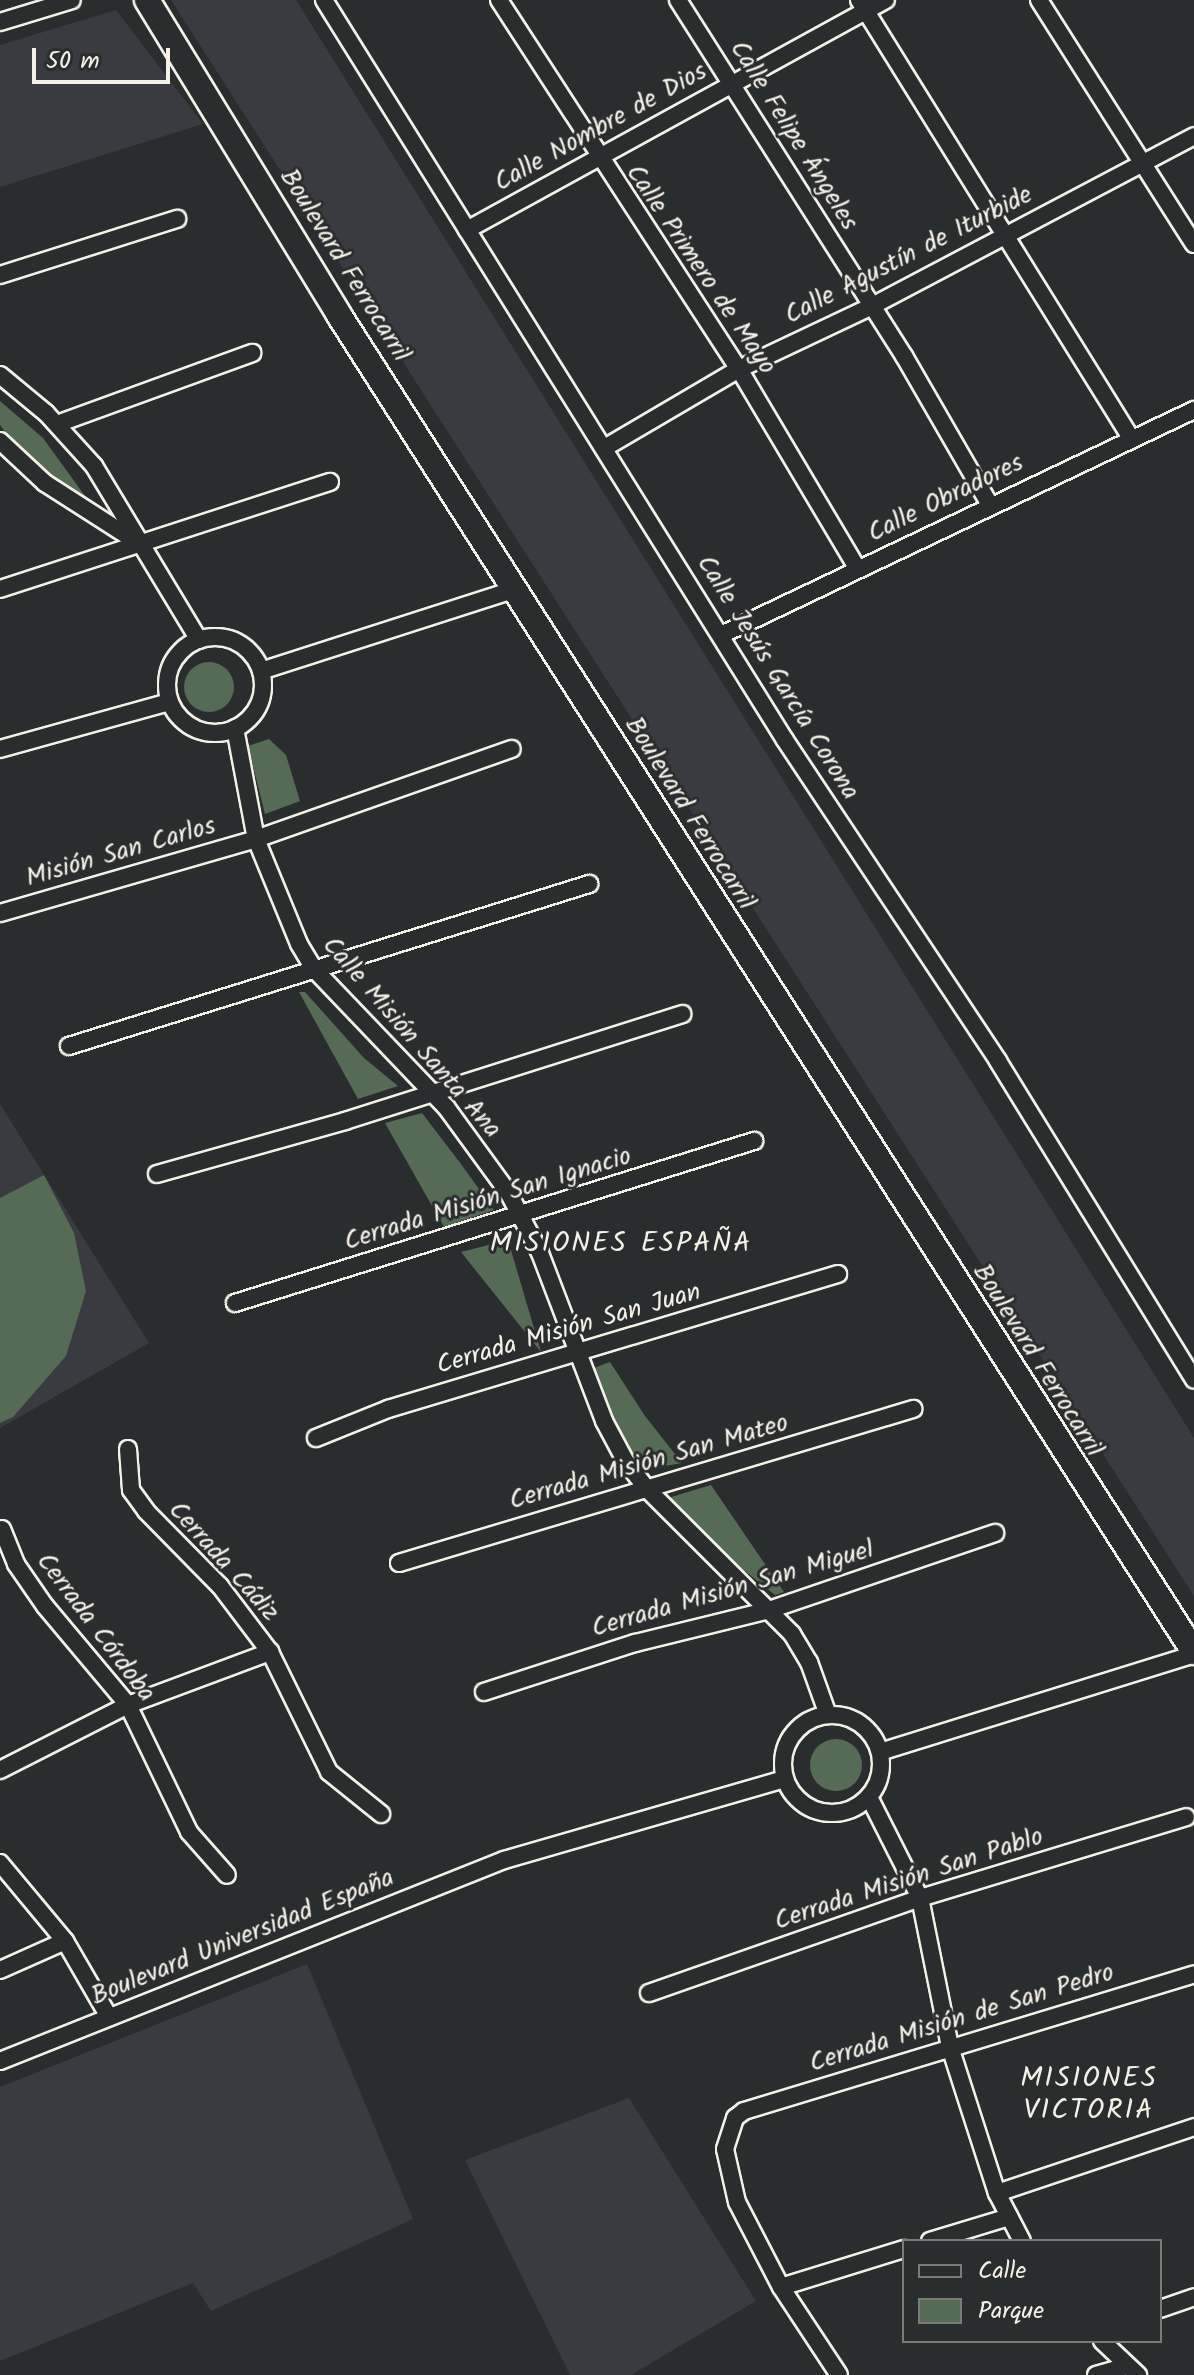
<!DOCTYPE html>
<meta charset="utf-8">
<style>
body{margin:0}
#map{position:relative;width:1194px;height:2375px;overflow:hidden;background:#2a2d2e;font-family:Kalam,sans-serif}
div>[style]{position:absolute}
.built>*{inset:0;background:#393b41}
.green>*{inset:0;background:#556b56}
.round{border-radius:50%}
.roads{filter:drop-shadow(2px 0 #f4f1e8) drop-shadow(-2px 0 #f4f1e8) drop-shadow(0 2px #f4f1e8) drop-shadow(0 -2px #f4f1e8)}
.minor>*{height:16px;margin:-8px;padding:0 8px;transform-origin:8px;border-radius:8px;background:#2a2d2e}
.minor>.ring{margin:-8px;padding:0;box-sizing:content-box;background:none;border:16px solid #2a2d2e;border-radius:50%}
.secondary>*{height:24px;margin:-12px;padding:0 12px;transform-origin:12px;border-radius:12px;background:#2a2d2e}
span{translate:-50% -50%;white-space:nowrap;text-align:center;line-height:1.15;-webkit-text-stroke:6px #2a2d2e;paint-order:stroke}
.street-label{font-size:26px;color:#f4f1e8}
.neighbourhood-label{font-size:28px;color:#f4f1e8;letter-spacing:2px}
.legend{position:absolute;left:902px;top:2239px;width:260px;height:104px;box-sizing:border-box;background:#2a2d2e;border:2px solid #7b7b78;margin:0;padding:10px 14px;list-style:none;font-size:24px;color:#f4f1e8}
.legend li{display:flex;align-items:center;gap:16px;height:40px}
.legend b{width:40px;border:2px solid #7b7b78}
.scale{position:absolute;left:32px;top:48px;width:138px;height:36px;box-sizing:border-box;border:4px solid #f4f1e8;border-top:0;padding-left:10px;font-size:24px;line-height:28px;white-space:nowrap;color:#f4f1e8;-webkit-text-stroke:6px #2a2d2e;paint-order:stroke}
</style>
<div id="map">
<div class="built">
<div style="clip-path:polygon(171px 0,296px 0,1194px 1438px,1194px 1596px)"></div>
<div style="clip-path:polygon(116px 10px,203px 124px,0 187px,0 45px)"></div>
<div style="clip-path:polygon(0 1104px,149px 1343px,0 1428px)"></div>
<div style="clip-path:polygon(307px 1964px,413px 2219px,211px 2311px,193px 2283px,0 2361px,0 2087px)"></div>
<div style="clip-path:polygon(629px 2098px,756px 2301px,631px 2375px,570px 2375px,465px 2160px)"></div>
</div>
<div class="green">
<div style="clip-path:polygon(0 401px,43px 438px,93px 507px,20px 452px,0 425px)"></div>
<div class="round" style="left:184px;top:662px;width:50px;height:50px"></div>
<div style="clip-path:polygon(269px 739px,286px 755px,300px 801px,265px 814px,248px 746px)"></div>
<div style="clip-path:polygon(299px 992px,305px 992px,364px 1058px,398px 1086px,358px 1099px)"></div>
<div style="clip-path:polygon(422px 1113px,461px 1164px,494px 1210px,444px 1227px,385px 1123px)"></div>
<div style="clip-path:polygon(44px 1175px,74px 1233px,86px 1291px,66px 1356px,13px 1417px,0 1423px,0 1198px)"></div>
<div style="clip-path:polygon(508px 1240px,541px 1352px,461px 1252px)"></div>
<div style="clip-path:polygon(610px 1362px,645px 1416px,682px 1463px,643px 1470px,615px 1425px,594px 1368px)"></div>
<div style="clip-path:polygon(711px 1485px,784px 1592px,775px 1595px,716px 1548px,668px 1498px)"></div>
<div class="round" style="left:810px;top:1739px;width:52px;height:52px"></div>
</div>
<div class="roads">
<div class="minor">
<div style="left:324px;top:0;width:872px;rotate:58.08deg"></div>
<div style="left:785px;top:740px;width:385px;rotate:56.4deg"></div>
<div style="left:998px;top:1061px;width:374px;rotate:58.4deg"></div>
<div style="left:499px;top:0;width:440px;rotate:57deg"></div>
<div style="left:739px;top:369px;width:231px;rotate:59.3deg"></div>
<div style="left:678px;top:0;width:422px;rotate:57.6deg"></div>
<div style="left:904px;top:356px;width:170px;rotate:60deg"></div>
<div style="left:859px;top:0;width:516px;rotate:58.16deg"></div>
<div style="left:1039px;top:0;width:289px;rotate:57.6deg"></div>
<div style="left:0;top:22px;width:75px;rotate:-17deg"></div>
<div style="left:467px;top:230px;width:478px;rotate:-28.8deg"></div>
<div style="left:0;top:275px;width:186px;rotate:-17.6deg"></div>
<div style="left:0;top:375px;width:60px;rotate:39.6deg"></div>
<div style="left:46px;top:413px;width:72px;rotate:47.8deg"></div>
<div style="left:94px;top:466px;width:203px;rotate:58.9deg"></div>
<div style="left:57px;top:424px;width:208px;rotate:-20deg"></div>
<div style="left:0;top:441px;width:62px;rotate:43deg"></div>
<div style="left:45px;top:483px;width:109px;rotate:32.7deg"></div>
<div style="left:606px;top:447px;width:154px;rotate:-30.4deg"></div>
<div style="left:739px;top:369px;width:147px;rotate:-25.3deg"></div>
<div style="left:872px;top:306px;width:364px;rotate:-27.8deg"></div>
<div style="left:0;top:589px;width:347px;rotate:-18deg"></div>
<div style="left:721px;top:635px;width:524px;rotate:-25.44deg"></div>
<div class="ring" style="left:167px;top:637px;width:80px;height:80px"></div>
<div style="left:261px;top:671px;width:266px;rotate:-17.8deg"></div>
<div style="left:235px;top:728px;width:113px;rotate:79.3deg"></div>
<div style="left:256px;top:839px;width:113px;rotate:67.7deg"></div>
<div style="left:299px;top:944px;width:29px;rotate:59deg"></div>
<div style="left:314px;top:969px;width:191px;rotate:46.3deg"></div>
<div style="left:446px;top:1107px;width:105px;rotate:53.9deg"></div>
<div style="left:508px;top:1192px;width:69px;rotate:62.3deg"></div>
<div style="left:540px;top:1253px;width:180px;rotate:69.1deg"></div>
<div style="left:604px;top:1421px;width:47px;rotate:61.8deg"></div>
<div style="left:626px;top:1462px;width:34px;rotate:52deg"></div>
<div style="left:647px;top:1489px;width:205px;rotate:45deg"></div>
<div style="left:792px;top:1634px;width:33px;rotate:59deg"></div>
<div style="left:809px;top:1662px;width:56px;rotate:70.3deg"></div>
<div style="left:0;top:749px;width:176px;rotate:-15.5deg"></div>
<div style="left:0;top:913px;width:266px;rotate:-16.1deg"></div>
<div style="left:256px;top:839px;width:271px;rotate:-19.4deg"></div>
<div style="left:69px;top:1046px;width:545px;rotate:-17.3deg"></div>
<div style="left:157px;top:1174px;width:195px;rotate:-15.7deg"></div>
<div style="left:345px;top:1121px;width:354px;rotate:-17.6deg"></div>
<div style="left:235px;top:1303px;width:544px;rotate:-17.34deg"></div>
<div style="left:316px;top:1438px;width:78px;rotate:-21.9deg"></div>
<div style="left:388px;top:1409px;width:470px;rotate:-16.7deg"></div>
<div style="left:128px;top:1449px;width:41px;rotate:85.8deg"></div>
<div style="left:131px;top:1490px;width:26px;rotate:54deg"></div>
<div style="left:146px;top:1511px;width:105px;rotate:45.4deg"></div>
<div style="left:220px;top:1586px;width:83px;rotate:52.9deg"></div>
<div style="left:270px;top:1652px;width:134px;rotate:63.8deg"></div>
<div style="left:329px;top:1772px;width:67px;rotate:38.9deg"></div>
<div style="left:2px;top:1529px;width:38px;rotate:68deg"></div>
<div style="left:16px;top:1564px;width:51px;rotate:55.4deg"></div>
<div style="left:45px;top:1606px;width:129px;rotate:50deg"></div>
<div style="left:128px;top:1705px;width:141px;rotate:64.3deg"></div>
<div style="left:189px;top:1832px;width:57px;rotate:48.5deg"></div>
<div style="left:399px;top:1563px;width:537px;rotate:-16.68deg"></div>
<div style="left:484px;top:1692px;width:159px;rotate:-18deg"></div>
<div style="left:635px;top:1643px;width:138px;rotate:-13.8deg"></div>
<div style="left:769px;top:1610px;width:239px;rotate:-18.8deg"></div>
<div class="ring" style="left:783px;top:1715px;width:82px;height:82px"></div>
<div style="left:880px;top:1752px;width:329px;rotate:-17.3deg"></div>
<div style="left:0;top:1770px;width:144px;rotate:-26.9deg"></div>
<div style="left:128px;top:1705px;width:152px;rotate:-20.5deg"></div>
<div style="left:869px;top:1797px;width:113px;rotate:63.2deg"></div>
<div style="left:920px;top:1898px;width:152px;rotate:78.6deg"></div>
<div style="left:950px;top:2047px;width:153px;rotate:72.2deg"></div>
<div style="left:997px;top:2193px;width:54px;rotate:62.5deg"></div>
<div style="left:0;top:1863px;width:102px;rotate:50.2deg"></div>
<div style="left:65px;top:1941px;width:88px;rotate:59.9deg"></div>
<div style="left:0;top:1970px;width:71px;rotate:-24deg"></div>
<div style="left:649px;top:1993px;width:287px;rotate:-19.3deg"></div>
<div style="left:920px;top:1898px;width:278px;rotate:-16.9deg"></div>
<div style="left:0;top:2061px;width:543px;rotate:-21.74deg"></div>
<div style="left:504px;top:1860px;width:292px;rotate:-16.1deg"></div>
<div style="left:997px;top:2193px;width:208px;rotate:-18.5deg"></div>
<div style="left:930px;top:2241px;width:83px;rotate:-16.9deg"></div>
<div style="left:781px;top:2287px;width:129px;rotate:-17.2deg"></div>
<div style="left:1160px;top:2309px;width:36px;rotate:-19deg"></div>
<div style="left:1102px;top:2341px;width:50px;rotate:43.4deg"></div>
<div style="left:839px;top:2375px;width:105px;rotate:-123.4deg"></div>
<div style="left:781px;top:2287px;width:96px;rotate:-117.4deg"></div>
<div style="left:737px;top:2202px;width:54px;rotate:-102.8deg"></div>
<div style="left:725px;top:2149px;width:33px;rotate:-72deg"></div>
<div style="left:735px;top:2118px;width:11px;rotate:-38deg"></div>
<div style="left:744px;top:2111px;width:470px;rotate:-16.9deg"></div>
<div style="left:1096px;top:2375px;width:32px;rotate:-16deg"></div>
</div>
<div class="secondary">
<div style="left:147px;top:0;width:369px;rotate:58.6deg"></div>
<div style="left:339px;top:315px;width:1587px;rotate:57.4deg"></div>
</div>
</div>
<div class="street-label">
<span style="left:601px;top:128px;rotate:-29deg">Calle Nombre de Dios</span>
<span style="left:793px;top:136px;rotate:58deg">Calle Felipe Ángeles</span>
<span style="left:909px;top:256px;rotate:-27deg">Calle Agustín de Iturbide</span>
<span style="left:344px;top:266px;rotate:58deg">Boulevard Ferrocarril</span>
<span style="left:700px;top:270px;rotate:56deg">Calle Primero de Mayo</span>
<span style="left:946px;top:499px;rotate:-26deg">Calle Obradores</span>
<span style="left:777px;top:678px;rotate:58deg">Calle Jesús García Corona</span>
<span style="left:689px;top:814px;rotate:58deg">Boulevard Ferrocarril</span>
<span style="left:121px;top:853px;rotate:-16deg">Misión San Carlos</span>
<span style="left:411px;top:1038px;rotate:49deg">Calle Misión Santa Ana</span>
<span style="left:488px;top:1200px;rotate:-17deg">Cerrada Misión San Ignacio</span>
<span style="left:569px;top:1330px;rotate:-16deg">Cerrada Misión San Juan</span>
<span style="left:1037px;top:1361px;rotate:58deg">Boulevard Ferrocarril</span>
<span style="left:649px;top:1463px;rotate:-16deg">Cerrada Misión San Mateo</span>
<span style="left:223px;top:1562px;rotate:48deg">Cerrada Cádiz</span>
<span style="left:733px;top:1590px;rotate:-16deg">Cerrada Misión San Miguel</span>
<span style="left:95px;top:1628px;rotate:53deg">Cerrada Córdoba</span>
<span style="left:909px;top:1880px;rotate:-18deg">Cerrada Misión San Pablo</span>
<span style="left:243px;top:1938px;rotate:-22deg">Boulevard Universidad España</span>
<span style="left:962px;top:2019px;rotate:-17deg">Cerrada Misión de San Pedro</span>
</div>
<div class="neighbourhood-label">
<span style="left:621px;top:1244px">MISIONES ESPAÑA</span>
<span style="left:1089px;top:2095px">MISIONES<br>VICTORIA</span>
</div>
<ul class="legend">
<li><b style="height:10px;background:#2a2d2e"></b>Calle</li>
<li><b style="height:22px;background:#556b56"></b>Parque</li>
</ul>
<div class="scale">50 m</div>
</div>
